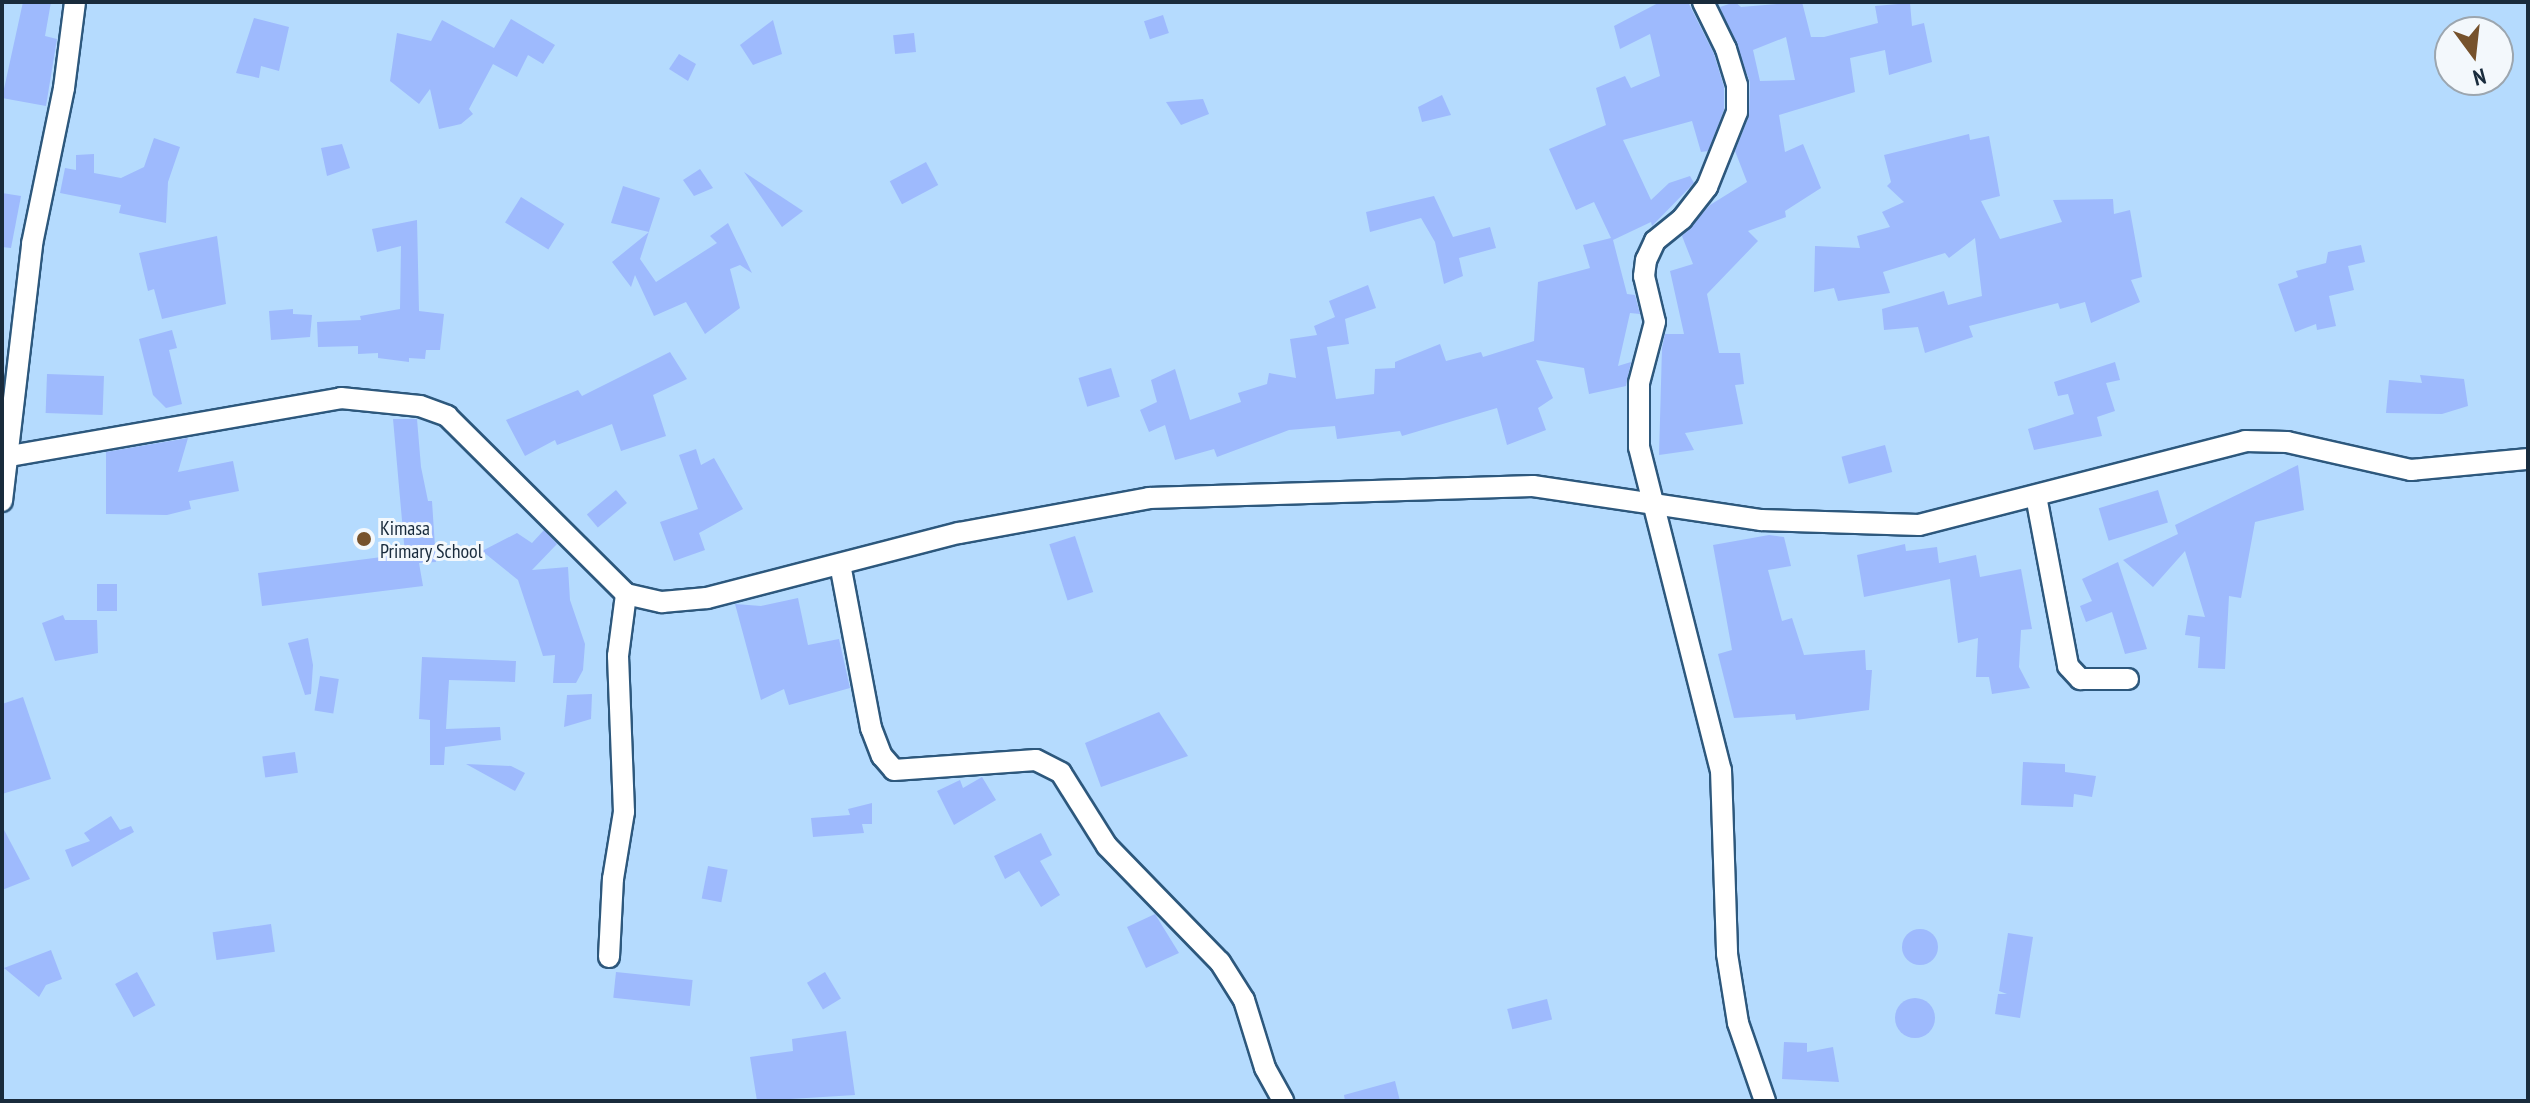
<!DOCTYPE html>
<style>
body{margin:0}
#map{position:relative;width:2530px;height:1103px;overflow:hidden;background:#b5dbfe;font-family:"PT Sans Narrow",sans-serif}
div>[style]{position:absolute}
.building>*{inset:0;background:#9ebafd;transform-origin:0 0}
.round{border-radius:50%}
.roads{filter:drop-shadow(2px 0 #2d587d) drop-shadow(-2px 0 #2d587d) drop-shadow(0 2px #2d587d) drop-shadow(0 -2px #2d587d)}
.street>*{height:20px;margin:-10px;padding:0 10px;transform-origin:10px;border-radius:10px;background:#fff}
.dots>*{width:22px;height:22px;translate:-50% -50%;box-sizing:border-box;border:4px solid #f3f8fc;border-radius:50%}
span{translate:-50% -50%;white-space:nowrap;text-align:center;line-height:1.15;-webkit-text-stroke:6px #f3f8fc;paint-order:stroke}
.poi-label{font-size:20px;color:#192b3c}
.left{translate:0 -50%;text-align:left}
.frame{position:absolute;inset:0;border:4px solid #192b3c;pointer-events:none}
.north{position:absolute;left:2434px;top:16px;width:80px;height:80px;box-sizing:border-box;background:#f3f8fc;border:2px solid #9ca6af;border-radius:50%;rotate:165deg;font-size:22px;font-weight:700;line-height:32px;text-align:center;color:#192b3c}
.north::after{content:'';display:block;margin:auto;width:28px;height:36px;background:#76522c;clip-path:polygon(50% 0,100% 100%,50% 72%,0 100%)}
</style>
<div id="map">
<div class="building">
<div style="clip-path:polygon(23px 2px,51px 2px,45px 36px,57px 39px,46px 106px,2px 98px)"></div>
<div style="clip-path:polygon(1660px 2px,1688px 2px,1714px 54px,1724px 87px,1724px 110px,1708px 151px,1701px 152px,1692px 121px,1623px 140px,1651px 200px,1669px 183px,1690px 176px,1694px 183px,1652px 226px,1651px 222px,1613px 240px,1627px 294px,1635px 295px,1640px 314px,1630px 313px,1618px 366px,1631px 362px,1626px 386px,1589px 394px,1584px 368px,1536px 360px,1553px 398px,1538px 408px,1546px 430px,1507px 445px,1497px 408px,1402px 436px,1400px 431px,1337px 439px,1335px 426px,1289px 430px,1217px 457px,1214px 449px,1175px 460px,1165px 425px,1149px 432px,1140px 410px,1157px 402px,1151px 380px,1175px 369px,1190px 420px,1241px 402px,1238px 393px,1267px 384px,1269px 373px,1296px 378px,1290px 339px,1317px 335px,1314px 326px,1335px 317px,1329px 301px,1368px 285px,1376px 308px,1345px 319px,1349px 344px,1327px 347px,1336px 399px,1374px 394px,1375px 369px,1395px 368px,1395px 362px,1440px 344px,1446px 361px,1481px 352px,1483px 357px,1534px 341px,1538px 282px,1590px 268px,1583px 245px,1611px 238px,1594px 202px,1576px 210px,1549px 149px,1606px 125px,1596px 88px,1625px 76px,1631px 88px,1660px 76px,1650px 34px,1620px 49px,1614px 26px)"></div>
<div style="clip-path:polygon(evenodd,1735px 2px,1741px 7px,1802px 2px,1811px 37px,1824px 37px,1878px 23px,1875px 6px,1910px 3px,1912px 26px,1924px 23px,1932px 62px,1889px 75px,1885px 50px,1850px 58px,1855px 92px,1779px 115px,1785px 152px,1803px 144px,1821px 188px,1785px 211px,1786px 217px,1748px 231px,1758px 241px,1707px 294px,1719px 353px,1740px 353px,1744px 384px,1735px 385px,1743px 424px,1685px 433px,1694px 450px,1659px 455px,1662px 348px,1665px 334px,1684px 334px,1670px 271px,1693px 264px,1682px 236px,1710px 205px,1747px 182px,1735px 151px,1749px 116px,1750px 82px,1720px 7px,1735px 2px,1786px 37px,1795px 80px,1760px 81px,1753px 50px,1786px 37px)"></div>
<div style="left:1163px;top:15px;width:19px;height:20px;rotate:72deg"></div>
<div style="clip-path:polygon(254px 18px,289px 27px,279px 71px,261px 66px,259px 78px,236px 73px)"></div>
<div style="clip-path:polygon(511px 19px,555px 45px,543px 64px,528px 55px,517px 77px,493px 64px,469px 109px,473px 114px,461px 124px,439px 129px,430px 89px,419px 104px,390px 81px,397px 33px,431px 41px,442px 20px,494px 48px)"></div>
<div style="clip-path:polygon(773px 20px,782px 54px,753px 65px,740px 45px)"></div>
<div style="left:914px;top:33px;width:19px;height:21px;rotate:84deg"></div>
<div style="clip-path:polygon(679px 54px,696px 64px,688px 81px,669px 69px)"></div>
<div style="clip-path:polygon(1442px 95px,1451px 115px,1422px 122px,1418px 107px)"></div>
<div style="clip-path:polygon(1203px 99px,1209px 114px,1181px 125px,1166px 102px)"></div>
<div style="clip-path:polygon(1969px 134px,1970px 140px,1989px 136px,2000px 196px,1981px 201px,2000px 239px,2062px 222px,2053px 200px,2113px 199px,2114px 214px,2130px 210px,2142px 277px,2131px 280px,2140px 302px,2091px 323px,2085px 302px,2060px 309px,2058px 303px,1969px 326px,1973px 337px,1925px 353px,1918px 327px,1884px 330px,1882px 309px,1944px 291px,1948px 305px,1982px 296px,1975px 238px,1949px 258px,1945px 253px,1883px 272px,1890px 293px,1838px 301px,1834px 288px,1814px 292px,1815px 246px,1860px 248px,1857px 236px,1890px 227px,1882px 212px,1904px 202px,1887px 186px,1891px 182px,1884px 155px)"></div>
<div style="clip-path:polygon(154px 138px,180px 147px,168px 182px,166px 223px,119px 213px,121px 205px,60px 193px,65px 168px,76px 170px,76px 155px,94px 154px,94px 173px,121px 178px,144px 167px)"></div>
<div style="clip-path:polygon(342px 144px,350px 168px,327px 176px,321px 148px)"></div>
<div style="left:926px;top:162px;width:26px;height:41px;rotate:62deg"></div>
<div style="clip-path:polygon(700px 169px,713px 188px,694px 196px,683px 180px)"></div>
<div style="clip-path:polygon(744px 172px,803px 211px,782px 227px)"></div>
<div style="clip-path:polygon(623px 186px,660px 198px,640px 259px,656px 282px,717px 243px,710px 236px,728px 223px,752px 273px,740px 265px,730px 269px,740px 308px,705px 334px,686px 302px,654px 316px,635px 275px,631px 287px,612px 262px,649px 232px,611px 223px)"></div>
<div style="clip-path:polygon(2px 193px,21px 196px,11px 248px,2px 247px)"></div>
<div style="clip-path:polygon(1434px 196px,1453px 237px,1490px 227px,1496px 248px,1459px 258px,1463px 276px,1444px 284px,1435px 242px,1421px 218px,1370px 232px,1366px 212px)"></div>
<div style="left:521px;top:197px;width:51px;height:30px;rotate:32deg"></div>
<div style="clip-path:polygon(417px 220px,419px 311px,444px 314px,440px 350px,426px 350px,425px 359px,409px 358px,409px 362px,378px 358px,378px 353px,358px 354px,358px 346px,318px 347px,317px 322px,361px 320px,360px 316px,400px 309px,401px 246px,377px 252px,372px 229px)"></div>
<div style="clip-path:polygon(217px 236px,226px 304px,162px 319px,154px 289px,148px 291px,139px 253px)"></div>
<div style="clip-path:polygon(2361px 245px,2365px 262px,2348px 266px,2354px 290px,2329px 296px,2336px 326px,2317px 330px,2316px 324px,2295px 332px,2278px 284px,2298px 277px,2296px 271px,2326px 263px,2328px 252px)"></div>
<div style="clip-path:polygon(293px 309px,293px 314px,312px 315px,310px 337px,271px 340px,269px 311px)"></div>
<div style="clip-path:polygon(172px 330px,177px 348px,169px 350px,182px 404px,166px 408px,153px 395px,139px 339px)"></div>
<div style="clip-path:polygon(670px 352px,687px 379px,653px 395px,666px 436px,621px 451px,612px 424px,557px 445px,555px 440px,525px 456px,506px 420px,578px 390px,582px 396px)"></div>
<div style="clip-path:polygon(2115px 362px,2120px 380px,2106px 383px,2115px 411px,2097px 417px,2102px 436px,2034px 450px,2028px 429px,2074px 414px,2068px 394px,2058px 396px,2054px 382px)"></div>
<div style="left:1111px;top:368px;width:30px;height:34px;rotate:73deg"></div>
<div style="left:47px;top:374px;width:57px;height:39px;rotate:2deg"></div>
<div style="clip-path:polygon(2420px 375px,2464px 379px,2468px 406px,2442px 414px,2386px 413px,2389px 380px,2422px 383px)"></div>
<div style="clip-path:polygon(393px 419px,417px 419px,421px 467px,428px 501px,432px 501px,436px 562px,419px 563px,423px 586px,262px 606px,258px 573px,405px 554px)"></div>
<div style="clip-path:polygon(188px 438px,178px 472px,233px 461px,239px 491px,189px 501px,191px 509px,167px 515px,106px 514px,106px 452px)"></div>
<div style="left:1885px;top:445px;width:28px;height:45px;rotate:75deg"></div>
<div style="clip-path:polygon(696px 449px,701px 465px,714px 458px,743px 509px,699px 533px,705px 550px,674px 561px,660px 522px,698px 509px,679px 455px)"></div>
<div style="clip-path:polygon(2298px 465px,2304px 510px,2255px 522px,2241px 598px,2229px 596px,2225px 669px,2198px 668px,2200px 637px,2185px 635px,2188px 615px,2205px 617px,2185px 551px,2153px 587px,2123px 560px,2178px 534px,2175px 525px)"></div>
<div style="left:616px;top:490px;width:17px;height:38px;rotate:50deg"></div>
<div style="left:2158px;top:490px;width:34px;height:62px;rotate:73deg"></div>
<div style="clip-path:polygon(544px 530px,557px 544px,532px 570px,568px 567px,570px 600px,585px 644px,583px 670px,576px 683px,553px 683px,555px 655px,543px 656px,518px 580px,482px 551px,517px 533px,532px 543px)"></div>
<div style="clip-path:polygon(1769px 535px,1784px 537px,1791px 566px,1768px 570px,1782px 621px,1792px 618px,1804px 655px,1865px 650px,1866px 670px,1872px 670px,1869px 710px,1796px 720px,1795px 714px,1734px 718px,1718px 654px,1732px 650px,1713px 545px)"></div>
<div style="left:1075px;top:536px;width:59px;height:27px;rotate:72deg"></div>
<div style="clip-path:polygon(1905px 544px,1906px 551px,1937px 547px,1939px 563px,1976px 555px,1980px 577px,2021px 569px,2032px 629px,2021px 630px,2019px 667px,2030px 688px,1992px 694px,1989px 677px,1976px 677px,1978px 638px,1958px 643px,1950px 579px,1864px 597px,1857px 555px)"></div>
<div style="clip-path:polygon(2118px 562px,2147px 649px,2125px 654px,2112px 612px,2086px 622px,2080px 606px,2092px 601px,2082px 579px)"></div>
<div style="left:117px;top:584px;width:27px;height:20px;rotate:90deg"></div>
<div style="clip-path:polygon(798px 598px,808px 645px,839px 639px,850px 688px,789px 705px,784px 689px,761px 700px,735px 604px,761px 606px)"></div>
<div style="clip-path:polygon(63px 615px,65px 620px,97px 620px,98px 653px,55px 661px,42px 623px)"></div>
<div style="clip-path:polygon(308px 638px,313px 665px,311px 694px,305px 695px,288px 643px)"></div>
<div style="clip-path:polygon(422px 657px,516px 661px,515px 682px,449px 680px,446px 729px,500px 727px,501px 740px,445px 747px,444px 765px,430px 765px,430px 720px,419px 719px)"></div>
<div style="left:320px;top:676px;width:19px;height:35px;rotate:9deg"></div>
<div style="clip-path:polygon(592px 694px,591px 719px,564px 727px,567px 695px)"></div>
<div style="clip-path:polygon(23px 697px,51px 779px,2px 794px,2px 704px)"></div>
<div style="clip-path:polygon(1159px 712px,1188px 756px,1101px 787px,1085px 743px)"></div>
<div style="left:295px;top:752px;width:21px;height:33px;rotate:82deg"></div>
<div style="clip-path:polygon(2023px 762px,2065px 764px,2065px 772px,2096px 776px,2092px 797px,2074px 794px,2073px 807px,2021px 805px)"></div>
<div style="clip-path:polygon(466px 764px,511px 766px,525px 773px,515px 791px)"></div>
<div style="clip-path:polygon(982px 777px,996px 800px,954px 825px,937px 791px,960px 780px,963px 788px)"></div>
<div style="clip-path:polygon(872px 803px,872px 824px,862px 824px,864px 833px,813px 837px,811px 818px,850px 815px,848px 809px)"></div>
<div style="clip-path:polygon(111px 816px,120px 830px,131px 826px,134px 832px,72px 867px,65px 850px,90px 841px,84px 833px)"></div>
<div style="clip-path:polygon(2px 826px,30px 879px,2px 890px)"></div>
<div style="clip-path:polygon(1041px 833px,1052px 855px,1040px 861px,1060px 895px,1041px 907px,1019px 871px,1005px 879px,994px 856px)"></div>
<div style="left:708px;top:866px;width:20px;height:33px;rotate:11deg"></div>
<div style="clip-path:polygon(1155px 914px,1179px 953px,1146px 968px,1127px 927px)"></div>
<div style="left:271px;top:924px;width:28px;height:59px;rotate:82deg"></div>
<div class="round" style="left:1902px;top:929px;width:36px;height:36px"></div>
<div style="clip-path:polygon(2008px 933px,2033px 937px,2020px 1018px,1995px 1014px,1998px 994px,2007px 994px,1999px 991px)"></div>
<div style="clip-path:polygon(51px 950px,62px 979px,46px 985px,39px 997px,4px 968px)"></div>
<div style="left:137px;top:972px;width:38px;height:25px;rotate:61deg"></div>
<div style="left:616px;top:972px;width:77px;height:26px;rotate:6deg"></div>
<div style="left:825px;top:972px;width:31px;height:21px;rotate:59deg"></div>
<div class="round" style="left:1895px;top:998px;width:40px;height:40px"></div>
<div style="left:1547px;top:999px;width:21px;height:41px;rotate:76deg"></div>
<div style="clip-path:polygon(846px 1031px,855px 1095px,757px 1101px,750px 1057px,793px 1051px,792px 1039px)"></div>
<div style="clip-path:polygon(1784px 1042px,1807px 1043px,1807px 1052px,1833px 1047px,1839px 1082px,1782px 1079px)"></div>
<div style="clip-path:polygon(1395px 1081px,1400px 1101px,1345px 1101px,1344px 1095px)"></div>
</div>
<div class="roads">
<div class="street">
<div style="left:1703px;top:2px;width:52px;rotate:63.9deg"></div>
<div style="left:1726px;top:49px;width:38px;rotate:73deg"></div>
<div style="left:1737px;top:85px;width:27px;rotate:90deg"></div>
<div style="left:1737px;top:112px;width:81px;rotate:111.8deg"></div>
<div style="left:1707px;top:187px;width:41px;rotate:128deg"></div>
<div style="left:1682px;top:219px;width:35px;rotate:141deg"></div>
<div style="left:1655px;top:241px;width:21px;rotate:115deg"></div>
<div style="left:1646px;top:260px;width:16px;rotate:97deg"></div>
<div style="left:1644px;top:276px;width:47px;rotate:76.6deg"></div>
<div style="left:1655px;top:322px;width:63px;rotate:104.7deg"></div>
<div style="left:1639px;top:383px;width:64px;rotate:90deg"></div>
<div style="left:1639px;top:447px;width:333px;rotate:75.8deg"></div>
<div style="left:1721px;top:770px;width:184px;rotate:88.1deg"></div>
<div style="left:1727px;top:954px;width:70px;rotate:80.9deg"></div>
<div style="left:1738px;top:1023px;width:83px;rotate:70.9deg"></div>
<div style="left:10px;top:456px;width:336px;rotate:-9.9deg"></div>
<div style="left:341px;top:398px;width:79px;rotate:5.8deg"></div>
<div style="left:420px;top:406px;width:29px;rotate:20deg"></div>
<div style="left:447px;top:416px;width:252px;rotate:44.8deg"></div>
<div style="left:626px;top:594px;width:37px;rotate:13deg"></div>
<div style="left:662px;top:602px;width:45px;rotate:-5.1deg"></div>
<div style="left:707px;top:598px;width:260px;rotate:-14.5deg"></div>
<div style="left:959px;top:533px;width:193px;rotate:-10.4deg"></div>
<div style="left:1149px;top:498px;width:384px;rotate:-1.8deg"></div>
<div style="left:1533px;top:486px;width:231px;rotate:8.5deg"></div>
<div style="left:1761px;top:520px;width:158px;rotate:1.8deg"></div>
<div style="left:1919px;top:525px;width:337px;rotate:-14.4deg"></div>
<div style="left:2245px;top:441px;width:42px;rotate:1.4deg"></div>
<div style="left:2287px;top:442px;width:127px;rotate:12.7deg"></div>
<div style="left:2411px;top:470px;width:118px;rotate:-5.4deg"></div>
<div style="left:2036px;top:496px;width:173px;rotate:79.3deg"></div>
<div style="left:2068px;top:666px;width:18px;rotate:47deg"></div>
<div style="left:2080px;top:679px;width:48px"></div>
<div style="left:2px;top:501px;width:259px;rotate:-83.3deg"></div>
<div style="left:32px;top:244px;width:159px;rotate:-78.4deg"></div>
<div style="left:64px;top:88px;width:87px;rotate:-82.7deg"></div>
<div style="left:840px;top:564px;width:167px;rotate:79.3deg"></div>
<div style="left:871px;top:728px;width:30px;rotate:69deg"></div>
<div style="left:882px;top:756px;width:18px;rotate:49deg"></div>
<div style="left:894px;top:770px;width:142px;rotate:-4deg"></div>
<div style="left:1036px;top:760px;width:28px;rotate:27deg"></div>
<div style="left:1061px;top:773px;width:86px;rotate:57.8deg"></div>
<div style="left:1107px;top:846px;width:162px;rotate:45.8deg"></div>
<div style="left:1220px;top:962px;width:45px;rotate:57.7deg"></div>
<div style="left:1244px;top:1000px;width:71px;rotate:72.8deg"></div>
<div style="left:1265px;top:1068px;width:38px;rotate:61deg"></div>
<div style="left:609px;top:957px;width:78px;rotate:-87.1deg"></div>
<div style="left:613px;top:879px;width:68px;rotate:-80.7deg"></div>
<div style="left:624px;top:812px;width:156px;rotate:-92.2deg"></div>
<div style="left:618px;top:656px;width:63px;rotate:-82.6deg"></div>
</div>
</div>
<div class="dots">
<div style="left:364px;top:539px;background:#76522c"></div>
</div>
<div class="poi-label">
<span class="left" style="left:380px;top:540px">Kimasa<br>Primary School</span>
</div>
<div class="frame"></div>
<div class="north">N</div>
</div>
